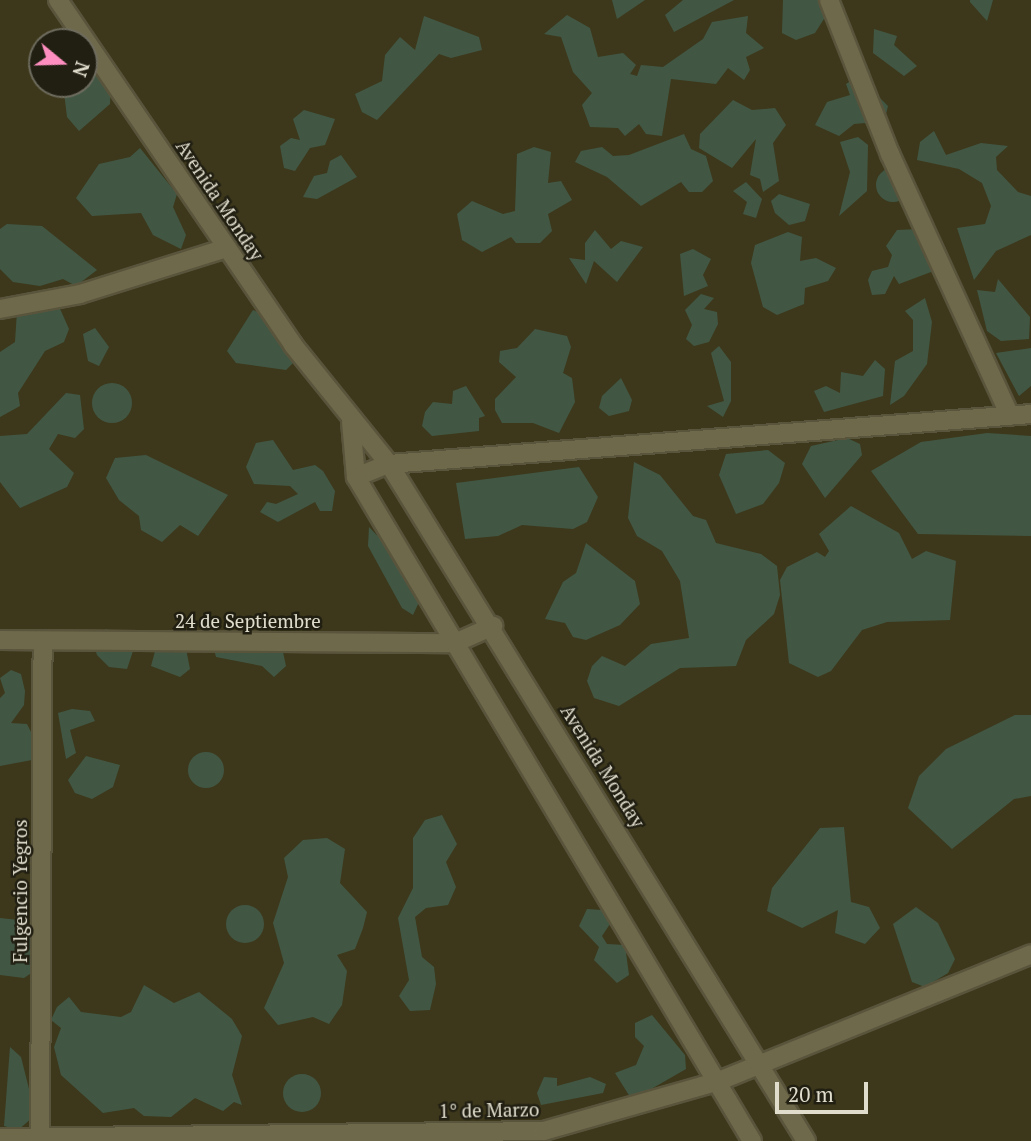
<!DOCTYPE html>
<meta charset="utf-8">
<style>
body{margin:0}
#map{position:relative;width:1031px;height:1141px;overflow:hidden;background:#3d381b;font-family:"PT Serif",serif}
div>[style]{position:absolute}
.green>*{inset:0;background:#415744}
.round{border-radius:50%}
.roads{filter:drop-shadow(2px 0 #59543c) drop-shadow(-2px 0 #59543c) drop-shadow(0 2px #59543c) drop-shadow(0 -2px #59543c)}
.minor>*{height:18px;margin:-9px;padding:0 9px;transform-origin:9px;border-radius:9px;background:#6f694b}
.secondary>*{height:18px;margin:-9px;padding:0 9px;transform-origin:9px;border-radius:9px;background:#6f694b}
span{translate:-50% -50%;white-space:nowrap;text-align:center;line-height:1.15;-webkit-text-stroke:5px #211f12;paint-order:stroke}
.street-label{font-size:19px;color:#e0ddcd}
.north{position:absolute;left:28px;top:28px;width:70px;height:70px;box-sizing:border-box;background:#211f12;border:2px solid #6d6b5d;border-radius:50%;rotate:109deg;font-size:19px;font-weight:700;line-height:28px;text-align:center;color:#e0ddcd}
.north::after{content:'';display:block;margin:auto;width:24px;height:32px;background:#fd8ebf;clip-path:polygon(50% 0,100% 100%,50% 72%,0 100%)}
.scale{position:absolute;left:775px;top:1082px;width:93px;height:32px;box-sizing:border-box;border:4px solid #e0ddcd;border-top:0;padding-left:9px;font-size:21px;line-height:24px;white-space:nowrap;color:#e0ddcd;-webkit-text-stroke:5px #211f12;paint-order:stroke}
</style>
<div id="map">
<div class="green">
<div style="clip-path:polygon(612px 0,645px 0,617px 19px)"></div>
<div style="clip-path:polygon(683px 0,734px 0,674px 32px,665px 15px)"></div>
<div style="clip-path:polygon(783px 0,836px 0,815px 33px,796px 40px,782px 33px)"></div>
<div style="clip-path:polygon(993px 0,987px 21px,970px 2px,970px 0)"></div>
<div style="clip-path:polygon(567px 15px,590px 28px,598px 57px,623px 53px,636px 65px,630px 74px,637px 76px,641px 65px,663px 67px,703px 39px,712px 22px,748px 16px,746px 33px,764px 48px,746px 57px,750px 70px,744px 80px,728px 68px,716px 84px,671px 79px,662px 136px,646px 134px,639px 124px,625px 136px,618px 128px,590px 127px,582px 105px,592px 93px,573px 72px,561px 37px,544px 34px)"></div>
<div style="clip-path:polygon(424px 16px,479px 37px,482px 50px,451px 58px,439px 54px,377px 120px,362px 112px,355px 94px,382px 81px,385px 55px,400px 37px,415px 50px)"></div>
<div style="clip-path:polygon(874px 29px,897px 36px,894px 45px,917px 66px,904px 76px,873px 53px)"></div>
<div style="clip-path:polygon(869px 69px,875px 93px,888px 106px,885px 118px,870px 132px,865px 123px,854px 124px,839px 136px,815px 125px,827px 102px,850px 95px,846px 84px)"></div>
<div style="clip-path:polygon(84px 72px,101px 74px,111px 86px,110px 104px,79px 131px,67px 117px,63px 84px,84px 84px)"></div>
<div style="clip-path:polygon(733px 100px,752px 110px,775px 108px,786px 125px,773px 143px,779px 181px,763px 192px,760px 179px,750px 175px,756px 139px,732px 168px,699px 148px,700px 134px)"></div>
<div style="clip-path:polygon(304px 110px,335px 119px,325px 145px,310px 148px,295px 171px,284px 168px,280px 146px,291px 138px,300px 140px,293px 119px)"></div>
<div style="clip-path:polygon(934px 131px,946px 155px,981px 143px,1008px 146px,996px 157px,997px 170px,1018px 192px,1031px 196px,1031px 235px,996px 251px,974px 280px,957px 228px,985px 224px,991px 206px,982px 183px,959px 169px,917px 160px,920px 142px)"></div>
<div style="clip-path:polygon(684px 134px,691px 149px,706px 156px,713px 181px,702px 192px,689px 192px,681px 182px,641px 206px,607px 177px,575px 162px,581px 151px,602px 147px,613px 156px,629px 155px)"></div>
<div style="clip-path:polygon(858px 137px,868px 145px,867px 191px,839px 216px,850px 172px,840px 142px)"></div>
<div style="clip-path:polygon(534px 147px,551px 152px,548px 183px,561px 181px,572px 200px,548px 214px,552px 231px,540px 243px,516px 243px,511px 237px,482px 252px,462px 240px,457px 214px,472px 201px,503px 214px,515px 211px,517px 154px)"></div>
<div style="clip-path:polygon(140px 148px,177px 194px,173px 207px,186px 235px,181px 249px,153px 235px,141px 213px,92px 216px,76px 198px,99px 164px,130px 157px)"></div>
<div style="clip-path:polygon(341px 155px,357px 177px,317px 199px,303px 197px,314px 176px,327px 173px,330px 161px)"></div>
<div class="round" style="left:876px;top:168px;width:34px;height:34px"></div>
<div style="clip-path:polygon(746px 182px,762px 199px,756px 218px,743px 214px,747px 202px,733px 191px)"></div>
<div style="clip-path:polygon(779px 194px,810px 204px,805px 221px,789px 225px,775px 213px,771px 201px)"></div>
<div style="clip-path:polygon(7px 224px,42px 226px,97px 270px,76px 286px,63px 279px,40px 286px,13px 282px,0 269px,0 229px)"></div>
<div style="clip-path:polygon(920px 229px,939px 269px,899px 284px,894px 276px,885px 294px,872px 295px,868px 280px,872px 271px,888px 267px,892px 255px,886px 246px,897px 230px)"></div>
<div style="clip-path:polygon(595px 230px,611px 249px,621px 241px,643px 247px,617px 282px,594px 261px,586px 284px,569px 258px,585px 260px,585px 243px)"></div>
<div style="clip-path:polygon(788px 232px,802px 237px,800px 261px,816px 258px,836px 268px,828px 281px,805px 288px,804px 304px,777px 315px,763px 307px,751px 263px,755px 245px)"></div>
<div style="clip-path:polygon(693px 249px,711px 259px,703px 275px,708px 286px,684px 296px,680px 254px)"></div>
<div style="clip-path:polygon(998px 279px,1030px 317px,1029px 339px,1001px 341px,987px 331px,977px 290px,995px 292px)"></div>
<div style="clip-path:polygon(53px 293px,69px 329px,64px 342px,45px 351px,18px 393px,20px 406px,0 417px,0 352px,15px 342px,17px 311px)"></div>
<div style="clip-path:polygon(701px 294px,714px 298px,704px 309px,717px 312px,718px 324px,709px 342px,694px 346px,686px 339px,692px 325px,685px 310px)"></div>
<div style="clip-path:polygon(925px 298px,932px 322px,927px 364px,904px 396px,890px 405px,895px 361px,913px 351px,913px 320px,905px 311px)"></div>
<div style="clip-path:polygon(253px 310px,293px 327px,297px 359px,286px 370px,236px 363px,227px 351px)"></div>
<div style="clip-path:polygon(95px 328px,109px 347px,99px 366px,88px 361px,83px 334px)"></div>
<div style="clip-path:polygon(535px 329px,567px 336px,571px 347px,563px 373px,572px 378px,575px 402px,559px 433px,533px 423px,502px 423px,495px 410px,495px 399px,516px 377px,499px 362px,500px 351px,517px 348px)"></div>
<div style="clip-path:polygon(719px 346px,731px 362px,731px 401px,723px 417px,707px 406px,724px 401px,711px 353px)"></div>
<div style="clip-path:polygon(1031px 348px,1031px 386px,1019px 396px,996px 353px)"></div>
<div style="clip-path:polygon(875px 360px,885px 369px,883px 396px,824px 412px,814px 391px,826px 386px,840px 393px,841px 372px,863px 376px)"></div>
<div style="clip-path:polygon(621px 378px,632px 400px,629px 411px,609px 416px,599px 408px,602px 396px)"></div>
<div class="round" style="left:92px;top:383px;width:40px;height:40px"></div>
<div style="clip-path:polygon(466px 386px,485px 416px,479px 418px,479px 431px,432px 436px,422px 426px,425px 412px,433px 402px,452px 404px,453px 391px)"></div>
<div style="clip-path:polygon(66px 393px,80px 395px,84px 429px,75px 438px,58px 434px,49px 449px,74px 473px,67px 487px,20px 508px,0 482px,0 436px,27px 434px)"></div>
<div style="clip-path:polygon(987px 433px,1031px 436px,1031px 536px,918px 534px,871px 471px,921px 442px)"></div>
<div style="clip-path:polygon(847px 438px,860px 444px,862px 455px,825px 498px,802px 464px,811px 446px)"></div>
<div style="clip-path:polygon(273px 440px,293px 470px,315px 465px,323px 471px,335px 491px,332px 511px,320px 511px,315px 502px,278px 522px,260px 512px,267px 502px,276px 504px,298px 494px,290px 486px,254px 484px,246px 467px,256px 443px)"></div>
<div style="clip-path:polygon(768px 450px,785px 463px,779px 483px,763px 504px,736px 514px,719px 475px,726px 454px)"></div>
<div style="clip-path:polygon(146px 455px,228px 495px,198px 536px,180px 525px,162px 542px,141px 530px,139px 516px,119px 500px,106px 478px,115px 458px)"></div>
<div style="clip-path:polygon(634px 462px,660px 475px,693px 516px,706px 520px,716px 543px,761px 554px,777px 566px,780px 595px,774px 614px,746px 640px,736px 666px,680px 668px,619px 706px,594px 698px,587px 681px,592px 666px,602px 656px,625px 666px,651px 644px,689px 638px,680px 581px,662px 551px,637px 536px,628px 518px)"></div>
<div style="clip-path:polygon(579px 467px,598px 497px,587px 522px,573px 529px,522px 525px,498px 536px,465px 539px,456px 483px)"></div>
<div style="clip-path:polygon(851px 506px,899px 533px,912px 559px,926px 551px,956px 561px,950px 620px,887px 622px,862px 630px,831px 671px,818px 677px,789px 663px,780px 580px,787px 567px,817px 552px,825px 557px,829px 551px,819px 534px)"></div>
<div style="clip-path:polygon(369px 527px,400px 559px,419px 602px,413px 615px,402px 608px,368px 546px)"></div>
<div style="clip-path:polygon(586px 543px,635px 581px,640px 604px,620px 625px,586px 640px,573px 637px,565px 623px,545px 619px,563px 582px,576px 573px)"></div>
<div style="clip-path:polygon(106px 629px,123px 635px,133px 651px,127px 669px,109px 667px,97px 655px,93px 643px)"></div>
<div style="clip-path:polygon(160px 633px,186px 649px,190px 669px,180px 677px,151px 666px)"></div>
<div style="clip-path:polygon(213px 645px,283px 652px,286px 666px,274px 677px,262px 666px,216px 657px)"></div>
<div style="clip-path:polygon(11px 670px,21px 674px,25px 691px,24px 705px,11px 723px,27px 724px,36px 742px,32px 760px,0 766px,0 698px,5px 693px,0 678px)"></div>
<div style="clip-path:polygon(72px 709px,90px 711px,95px 721px,70px 730px,76px 753px,66px 759px,58px 713px)"></div>
<div style="clip-path:polygon(1015px 715px,1031px 715px,1031px 796px,1014px 799px,952px 849px,908px 808px,919px 776px,946px 749px)"></div>
<div class="round" style="left:188px;top:752px;width:36px;height:36px"></div>
<div style="clip-path:polygon(86px 756px,120px 765px,113px 787px,92px 799px,75px 793px,68px 780px)"></div>
<div style="clip-path:polygon(442px 815px,457px 844px,446px 862px,456px 887px,448px 905px,426px 908px,415px 917px,422px 957px,434px 967px,436px 984px,430px 1010px,410px 1011px,399px 996px,409px 980px,398px 918px,413px 888px,413px 838px,425px 820px)"></div>
<div style="clip-path:polygon(844px 827px,851px 902px,869px 907px,880px 928px,865px 944px,835px 933px,838px 910px,802px 928px,767px 911px,772px 888px,820px 828px)"></div>
<div style="clip-path:polygon(327px 838px,345px 849px,340px 883px,367px 912px,363px 928px,355px 949px,337px 955px,347px 971px,342px 1005px,329px 1024px,313px 1017px,278px 1025px,264px 1008px,284px 963px,273px 923px,288px 877px,284px 858px,303px 840px)"></div>
<div class="round" style="left:226px;top:905px;width:38px;height:38px"></div>
<div style="clip-path:polygon(916px 907px,938px 923px,955px 959px,948px 973px,925px 987px,912px 982px,893px 924px)"></div>
<div style="clip-path:polygon(587px 909px,602px 910px,612px 921px,602px 936px,607px 944px,625px 945px,629px 975px,617px 983px,594px 960px,599px 947px,579px 926px)"></div>
<div style="clip-path:polygon(0 918px,19px 920px,33px 932px,39px 968px,24px 978px,0 975px)"></div>
<div style="clip-path:polygon(144px 985px,174px 1003px,199px 992px,232px 1019px,242px 1036px,232px 1075px,242px 1105px,234px 1102px,223px 1111px,195px 1098px,171px 1117px,144px 1116px,134px 1108px,103px 1113px,61px 1075px,54px 1047px,61px 1028px,51px 1020px,57px 1007px,69px 997px,81px 1012px,121px 1017px,131px 1012px)"></div>
<div style="clip-path:polygon(652px 1015px,685px 1055px,686px 1069px,632px 1100px,615px 1073px,636px 1065px,644px 1046px,635px 1037px,635px 1023px)"></div>
<div style="clip-path:polygon(10px 1047px,21px 1057px,32px 1101px,32px 1118px,18px 1130px,4px 1126px)"></div>
<div class="round" style="left:283px;top:1074px;width:38px;height:38px"></div>
<div style="clip-path:polygon(544px 1077px,557px 1078px,557px 1086px,590px 1077px,606px 1084px,603px 1093px,541px 1105px,537px 1093px)"></div>
</div>
<div class="roads">
<div class="minor">
<div style="left:829px;top:0;width:166px;rotate:68.4deg"></div>
<div style="left:890px;top:154px;width:288px;rotate:65.4deg"></div>
<div style="left:0;top:309px;width:81px;rotate:-10.6deg"></div>
<div style="left:80px;top:294px;width:154px;rotate:-17.4deg"></div>
<div style="left:356px;top:477px;width:35px;rotate:-22deg"></div>
<div style="left:389px;top:464px;width:644px;rotate:-4.45deg"></div>
<div style="left:0;top:640px;width:455px;rotate:0.4deg"></div>
<div style="left:455px;top:643px;width:42px;rotate:-24.1deg"></div>
<div style="left:0;top:1138px;width:544px;rotate:-0.74deg"></div>
<div style="left:544px;top:1131px;width:182px;rotate:-15.9deg"></div>
<div style="left:719px;top:1081px;width:337px;rotate:-22.1deg"></div>
<div style="left:40px;top:1141px;width:499px;rotate:-89.7deg"></div>
</div>
<div class="secondary">
<div style="left:58px;top:0;width:417px;rotate:55.7deg"></div>
<div style="left:293px;top:345px;width:153px;rotate:51.1deg"></div>
<div style="left:389px;top:464px;width:795px;rotate:58.37deg"></div>
<div style="left:351px;top:422px;width:55px;rotate:84.8deg"></div>
<div style="left:356px;top:477px;width:773px;rotate:59.19deg"></div>
</div>
</div>
<div class="street-label">
<span style="left:220px;top:200px;rotate:56deg">Avenida Monday</span>
<span style="left:248px;top:621px">24 de Septiembre</span>
<span style="left:603px;top:766px;rotate:58deg">Avenida Monday</span>
<span style="left:20px;top:891px;rotate:-90deg">Fulgencio Yegros</span>
<span style="left:489px;top:1110px;rotate:-1deg">1° de Marzo</span>
</div>
<div class="north">N</div>
<div class="scale">20 m</div>
</div>
